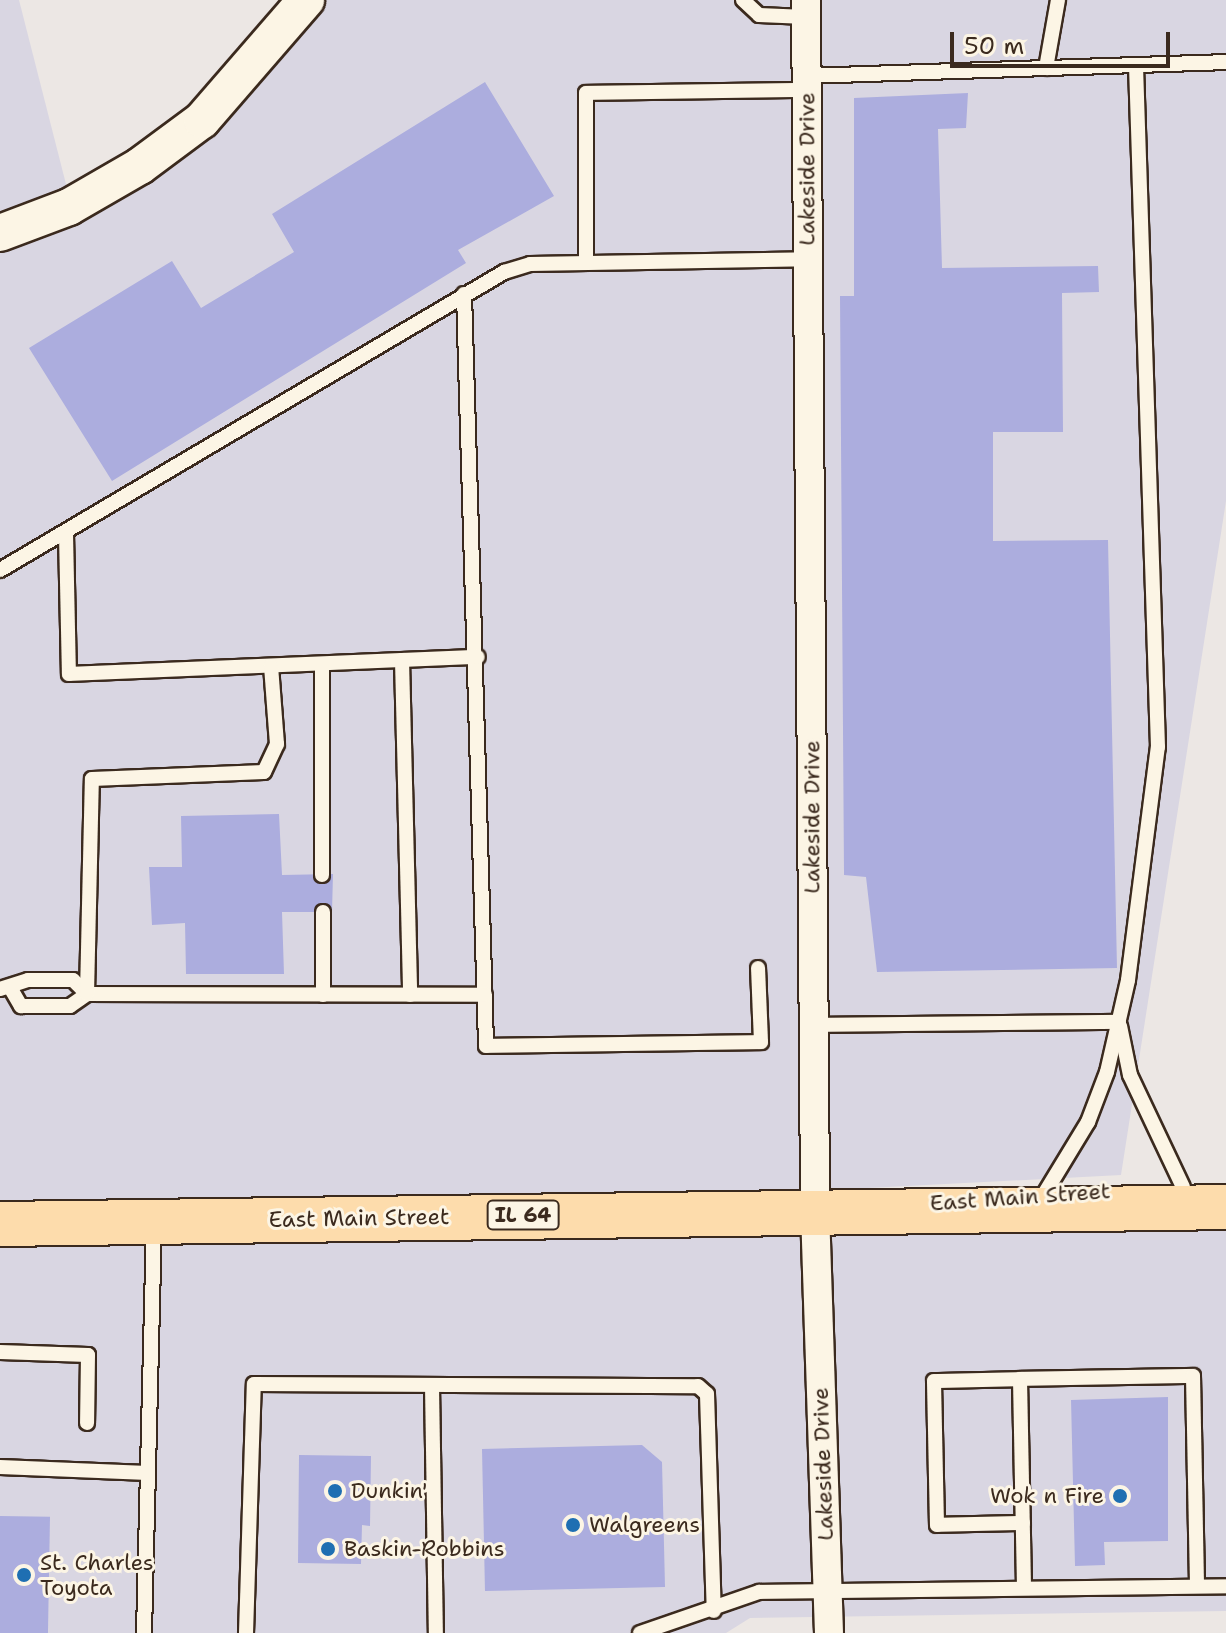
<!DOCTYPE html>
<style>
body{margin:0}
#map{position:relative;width:1226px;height:1633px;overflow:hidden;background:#ece7e4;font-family:"Shantell Sans",sans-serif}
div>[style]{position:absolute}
.built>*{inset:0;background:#d9d6e2}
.building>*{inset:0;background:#acadde;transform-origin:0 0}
.roads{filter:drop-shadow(2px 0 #3b2a1e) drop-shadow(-2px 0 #3b2a1e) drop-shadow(0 2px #3b2a1e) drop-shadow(0 -2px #3b2a1e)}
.service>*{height:14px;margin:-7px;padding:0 7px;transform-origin:7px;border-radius:7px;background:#fcf5e5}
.minor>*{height:28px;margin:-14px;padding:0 14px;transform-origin:14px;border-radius:14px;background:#fcf5e5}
.tertiary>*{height:36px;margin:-18px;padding:0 18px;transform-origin:18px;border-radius:18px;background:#fcf5e5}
.primary>*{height:44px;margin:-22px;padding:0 22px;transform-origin:22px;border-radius:22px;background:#fddcac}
.dots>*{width:22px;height:22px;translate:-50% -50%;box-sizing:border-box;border:4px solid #fcf5e5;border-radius:50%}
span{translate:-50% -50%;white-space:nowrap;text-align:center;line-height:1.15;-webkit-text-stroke:6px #fcf5e5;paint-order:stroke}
.shield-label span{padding:2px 6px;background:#fcf5e5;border:2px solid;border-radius:6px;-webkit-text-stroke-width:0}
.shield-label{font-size:20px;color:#3b2a1e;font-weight:700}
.street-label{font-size:22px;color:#3b2a1e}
.poi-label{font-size:22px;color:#3b2a1e}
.left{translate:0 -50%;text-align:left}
.right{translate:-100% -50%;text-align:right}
.scale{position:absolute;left:950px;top:32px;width:220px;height:36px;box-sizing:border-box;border:4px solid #3b2a1e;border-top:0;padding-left:10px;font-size:24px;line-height:28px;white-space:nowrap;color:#3b2a1e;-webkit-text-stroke:6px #fcf5e5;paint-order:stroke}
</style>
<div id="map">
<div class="built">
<div style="clip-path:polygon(0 0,19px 0,68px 192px,0 220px)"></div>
<div style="clip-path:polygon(324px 0,1226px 0,1226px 501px,1121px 1175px,829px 1190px,792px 82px,803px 1197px,0 1212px,0 253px,119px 199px,228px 121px)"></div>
<div style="clip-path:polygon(1226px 1224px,1226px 1611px,750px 1618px,726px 1633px,0 1633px,0 1240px)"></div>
</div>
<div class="building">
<div style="clip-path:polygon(485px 82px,554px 196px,458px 250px,466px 263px,112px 481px,29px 348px,172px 261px,201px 308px,294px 252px,272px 214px)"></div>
<div style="clip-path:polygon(968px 93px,966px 128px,938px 129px,942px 268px,1098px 266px,1099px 292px,1062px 293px,1063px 432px,993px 432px,993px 541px,1108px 540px,1117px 968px,877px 972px,866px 877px,844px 875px,840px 296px,854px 296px,854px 98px)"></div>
<div style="clip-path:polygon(279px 814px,282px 875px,333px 874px,332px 912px,282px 912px,284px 974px,186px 974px,185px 923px,152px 925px,149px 867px,182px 867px,181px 816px)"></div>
<div style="clip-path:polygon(1168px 1397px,1168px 1541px,1104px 1542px,1105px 1565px,1075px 1566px,1071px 1400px)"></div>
<div style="clip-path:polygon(642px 1445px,662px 1462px,665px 1587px,485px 1591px,482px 1449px)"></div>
<div style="clip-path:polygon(299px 1455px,371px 1456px,370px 1526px,362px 1525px,361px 1564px,298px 1563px)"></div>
<div style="left:0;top:1516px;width:50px;height:117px;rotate:1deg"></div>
</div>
<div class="roads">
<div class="service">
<div style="left:743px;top:0;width:22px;rotate:43deg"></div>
<div style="left:759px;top:15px;width:47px;rotate:2.4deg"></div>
<div style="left:1046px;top:68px;width:69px;rotate:-80deg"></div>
<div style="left:806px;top:76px;width:420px;rotate:-1.9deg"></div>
<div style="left:586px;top:263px;width:170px;rotate:-90deg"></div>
<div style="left:586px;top:93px;width:220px;rotate:-0.8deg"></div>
<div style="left:464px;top:294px;width:752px;rotate:88.32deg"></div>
<div style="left:486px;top:1046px;width:275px;rotate:-0.8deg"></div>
<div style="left:761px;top:1042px;width:74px;rotate:-92.3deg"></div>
<div style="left:66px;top:534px;width:140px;rotate:88.8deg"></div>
<div style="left:69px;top:674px;width:409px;rotate:-2.4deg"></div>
<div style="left:0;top:570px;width:586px;rotate:-30.59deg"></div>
<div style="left:504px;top:272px;width:27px;rotate:-17deg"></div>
<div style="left:530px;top:264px;width:278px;rotate:-1deg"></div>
<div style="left:402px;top:660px;width:335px;rotate:88.6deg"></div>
<div style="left:322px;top:664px;width:211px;rotate:90deg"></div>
<div style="left:323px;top:912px;width:83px;rotate:90deg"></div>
<div style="left:0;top:989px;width:29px;rotate:-18deg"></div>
<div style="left:28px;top:980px;width:45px"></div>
<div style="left:73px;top:980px;width:20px;rotate:45deg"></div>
<div style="left:11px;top:989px;width:20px;rotate:60deg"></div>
<div style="left:21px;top:1006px;width:49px"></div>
<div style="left:70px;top:1006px;width:21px;rotate:-35deg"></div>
<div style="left:87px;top:994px;width:398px;rotate:0.1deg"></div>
<div style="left:87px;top:994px;width:215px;rotate:-88.7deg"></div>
<div style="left:92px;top:779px;width:172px;rotate:-2.3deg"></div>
<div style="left:264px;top:772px;width:31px;rotate:-65deg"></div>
<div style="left:277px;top:744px;width:78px;rotate:-94.4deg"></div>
<div style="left:813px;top:1025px;width:306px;rotate:-0.6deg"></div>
<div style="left:1120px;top:1026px;width:50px;rotate:78.5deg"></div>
<div style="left:1130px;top:1075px;width:124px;rotate:64.7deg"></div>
<div style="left:1043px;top:1196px;width:87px;rotate:-58.7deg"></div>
<div style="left:1088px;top:1122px;width:53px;rotate:-69.2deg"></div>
<div style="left:1107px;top:1072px;width:94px;rotate:-77.1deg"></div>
<div style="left:1128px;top:980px;width:235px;rotate:-82.7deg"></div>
<div style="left:1158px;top:747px;width:682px;rotate:-91.85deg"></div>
<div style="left:0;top:1352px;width:88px;rotate:2deg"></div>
<div style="left:88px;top:1355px;width:68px;rotate:90.8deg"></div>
<div style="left:1020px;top:1379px;width:173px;rotate:-1deg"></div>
<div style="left:1193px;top:1376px;width:210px;rotate:88.9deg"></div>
<div style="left:432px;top:1386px;width:247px;rotate:89.1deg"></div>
<div style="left:0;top:1467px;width:148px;rotate:2.3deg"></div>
<div style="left:1023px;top:1523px;width:86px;rotate:178.7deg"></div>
<div style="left:937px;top:1525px;width:144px;rotate:-91.2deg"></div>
<div style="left:934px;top:1381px;width:86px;rotate:-1.3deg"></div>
<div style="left:1020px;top:1379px;width:209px;rotate:88.9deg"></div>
<div style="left:144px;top:1633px;width:408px;rotate:-88.6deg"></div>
<div style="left:246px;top:1633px;width:249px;rotate:-88.2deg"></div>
<div style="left:254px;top:1384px;width:444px;rotate:0.3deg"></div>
<div style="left:698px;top:1386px;width:12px;rotate:42deg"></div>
<div style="left:707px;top:1394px;width:217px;rotate:88.2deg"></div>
<div style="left:640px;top:1633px;width:126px;rotate:-19deg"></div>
<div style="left:759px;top:1592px;width:467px;rotate:-0.7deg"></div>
</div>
<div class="minor">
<div style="left:806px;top:0;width:1211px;rotate:89.57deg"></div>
<div style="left:815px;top:1211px;width:422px;rotate:88.1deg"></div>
</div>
<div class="tertiary">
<div style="left:0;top:233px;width:74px;rotate:-20.6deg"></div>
<div style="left:69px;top:207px;width:82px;rotate:-30deg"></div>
<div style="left:140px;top:166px;width:77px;rotate:-36.6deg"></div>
<div style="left:202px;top:120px;width:159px;rotate:-49.1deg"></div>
</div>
<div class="primary">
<div style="left:0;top:1224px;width:1226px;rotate:-0.79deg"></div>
</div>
</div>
<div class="dots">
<div style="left:335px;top:1491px;background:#1f6fb2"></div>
<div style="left:1120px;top:1496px;background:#1f6fb2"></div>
<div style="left:573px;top:1525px;background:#1f6fb2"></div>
<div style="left:328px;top:1549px;background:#1f6fb2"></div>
<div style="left:24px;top:1575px;background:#1f6fb2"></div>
</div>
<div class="shield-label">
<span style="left:523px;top:1215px">IL 64</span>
</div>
<div class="street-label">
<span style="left:807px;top:169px;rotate:-90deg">Lakeside Drive</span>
<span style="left:812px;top:817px;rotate:-90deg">Lakeside Drive</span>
<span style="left:1020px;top:1197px;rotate:-4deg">East Main Street</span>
<span style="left:359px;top:1218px;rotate:-1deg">East Main Street</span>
<span style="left:823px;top:1464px;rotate:-92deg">Lakeside Drive</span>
</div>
<div class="poi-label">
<span class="left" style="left:351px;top:1491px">Dunkin'</span>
<span class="right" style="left:1104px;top:1496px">Wok n Fire</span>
<span class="left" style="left:589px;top:1525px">Walgreens</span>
<span class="left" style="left:344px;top:1549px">Baskin-Robbins</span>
<span class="left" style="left:40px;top:1575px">St. Charles<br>Toyota</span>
</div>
<div class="scale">50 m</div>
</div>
